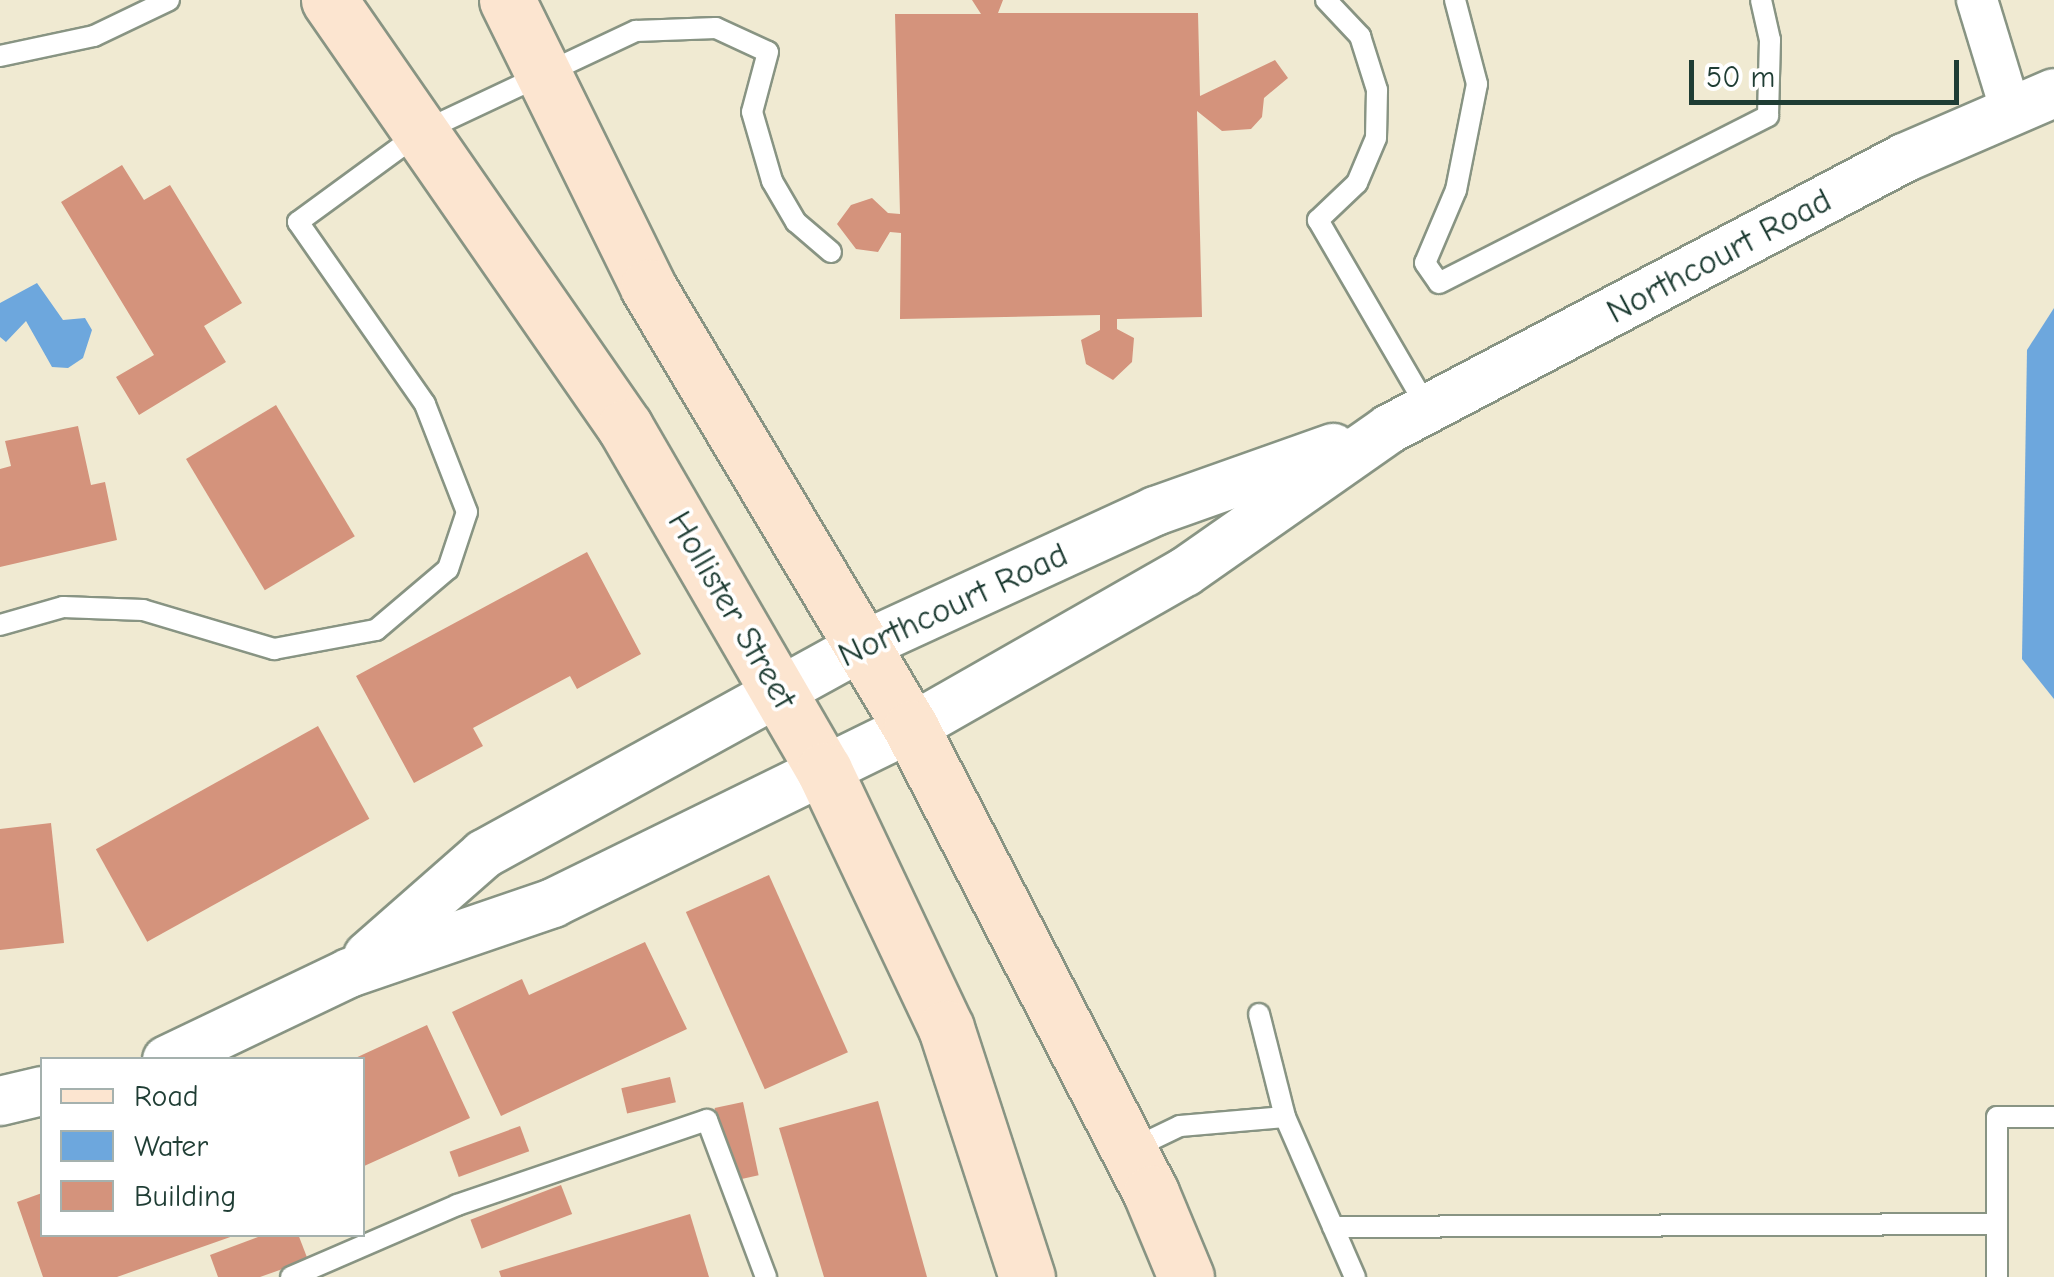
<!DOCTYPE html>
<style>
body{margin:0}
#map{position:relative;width:2054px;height:1277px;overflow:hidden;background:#f0ead2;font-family:"Comic Neue",sans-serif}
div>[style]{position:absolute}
.water>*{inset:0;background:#6da7dd}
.building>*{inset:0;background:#d4937c;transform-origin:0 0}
.roads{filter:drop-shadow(2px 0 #889483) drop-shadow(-2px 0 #889483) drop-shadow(0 2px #889483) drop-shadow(0 -2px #889483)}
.service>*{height:20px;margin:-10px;padding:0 10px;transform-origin:10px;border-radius:10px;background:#fff}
.minor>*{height:40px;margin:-20px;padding:0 20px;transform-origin:20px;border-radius:20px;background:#fff}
.tertiary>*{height:48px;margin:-24px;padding:0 24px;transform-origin:24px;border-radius:24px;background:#fff}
.secondary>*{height:55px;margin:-27.5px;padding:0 27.5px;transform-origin:27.5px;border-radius:27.5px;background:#fce5d0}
span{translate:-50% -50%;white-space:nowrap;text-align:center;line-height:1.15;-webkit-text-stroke:8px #fff;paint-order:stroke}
.street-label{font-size:35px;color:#1f3d34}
.legend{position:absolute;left:40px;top:1057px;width:325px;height:180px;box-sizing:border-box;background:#fff;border:2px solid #a5b1ae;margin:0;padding:12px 18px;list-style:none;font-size:30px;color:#1f3d34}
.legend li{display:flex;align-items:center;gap:20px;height:50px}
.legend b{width:50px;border:2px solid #a5b1ae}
.scale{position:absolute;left:1689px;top:60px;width:270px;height:45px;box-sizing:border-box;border:5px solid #1f3d34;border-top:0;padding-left:12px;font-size:30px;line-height:35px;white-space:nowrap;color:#1f3d34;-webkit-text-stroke:8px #fff;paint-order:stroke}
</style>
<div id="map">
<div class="water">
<div style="clip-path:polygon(37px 283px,63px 320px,85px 318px,92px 330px,83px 358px,68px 368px,52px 367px,26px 321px,6px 342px,0 337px,0 303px)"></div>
<div style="clip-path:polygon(2054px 308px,2054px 699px,2022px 659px,2027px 350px)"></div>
</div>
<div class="building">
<div style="clip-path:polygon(972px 0,1003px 0,998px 13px,1198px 13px,1200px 96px,1275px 60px,1288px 78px,1264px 98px,1262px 117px,1251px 129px,1222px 131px,1197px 111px,1202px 317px,1117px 319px,1117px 329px,1134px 338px,1132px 362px,1113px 380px,1086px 364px,1081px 340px,1100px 330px,1100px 315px,900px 319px,901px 233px,890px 232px,878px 252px,856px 249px,837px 224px,851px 205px,872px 198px,888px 213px,900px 214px,895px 14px,981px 14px)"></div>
<div style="clip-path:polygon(122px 165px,144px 200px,170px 185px,242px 303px,204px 326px,226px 362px,139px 415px,116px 377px,154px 355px,61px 202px)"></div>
<div style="left:276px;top:405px;width:153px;height:105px;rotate:59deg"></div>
<div style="clip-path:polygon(78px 426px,91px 485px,105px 482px,117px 540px,0 567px,0 469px,11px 466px,5px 441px)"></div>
<div style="clip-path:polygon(587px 552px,641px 654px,577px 689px,570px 676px,473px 728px,483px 746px,414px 783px,356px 676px)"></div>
<div style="left:318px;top:726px;width:106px;height:254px;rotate:61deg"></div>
<div style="clip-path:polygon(51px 823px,64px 943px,0 950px,0 829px)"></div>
<div style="left:769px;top:875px;width:194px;height:91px;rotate:66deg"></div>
<div style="clip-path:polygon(645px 942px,687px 1029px,501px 1116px,452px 1012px,522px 979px,529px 995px)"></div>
<div style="clip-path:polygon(427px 1025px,470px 1118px,362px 1167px,362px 1060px,351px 1060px)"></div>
<div style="left:670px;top:1077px;width:26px;height:50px;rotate:77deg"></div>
<div style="clip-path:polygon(878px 1101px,927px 1277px,824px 1277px,779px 1128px)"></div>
<div style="left:743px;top:1102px;width:75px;height:29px;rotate:78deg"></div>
<div style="left:520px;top:1126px;width:27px;height:75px;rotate:70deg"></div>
<div style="left:561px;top:1185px;width:31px;height:97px;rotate:69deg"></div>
<div style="clip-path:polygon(42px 1193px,42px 1234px,236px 1235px,117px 1277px,43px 1277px,17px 1202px)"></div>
<div style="clip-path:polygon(690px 1214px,709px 1277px,501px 1277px,499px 1271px)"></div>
<div style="clip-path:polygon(266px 1234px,298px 1234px,308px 1260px,260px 1277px,218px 1277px,210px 1255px)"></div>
</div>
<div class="roads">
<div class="service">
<div style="left:1326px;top:0;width:50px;rotate:46.6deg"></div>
<div style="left:1360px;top:36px;width:57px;rotate:72.5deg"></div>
<div style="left:1377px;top:90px;width:48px;rotate:91.2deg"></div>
<div style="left:1376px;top:138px;width:49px;rotate:112.9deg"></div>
<div style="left:1357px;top:183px;width:54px;rotate:136.5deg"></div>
<div style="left:1318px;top:220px;width:219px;rotate:59.8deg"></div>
<div style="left:1455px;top:0;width:87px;rotate:75.3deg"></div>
<div style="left:1477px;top:84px;width:108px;rotate:101.2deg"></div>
<div style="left:1456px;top:190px;width:79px;rotate:113deg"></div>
<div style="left:1425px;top:263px;width:24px;rotate:55deg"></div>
<div style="left:1439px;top:283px;width:369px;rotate:-26.9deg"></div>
<div style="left:1768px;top:116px;width:76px;rotate:-88.5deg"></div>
<div style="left:1770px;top:40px;width:41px;rotate:-102.7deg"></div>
<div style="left:0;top:56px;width:96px;rotate:-12deg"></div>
<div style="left:94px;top:36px;width:83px;rotate:-25.6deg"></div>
<div style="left:0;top:625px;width:66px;rotate:-15.9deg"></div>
<div style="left:63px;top:607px;width:80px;rotate:2.1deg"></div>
<div style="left:143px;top:610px;width:137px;rotate:16.6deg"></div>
<div style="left:274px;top:649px;width:104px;rotate:-10.6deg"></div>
<div style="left:376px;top:630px;width:94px;rotate:-40.3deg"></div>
<div style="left:448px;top:569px;width:60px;rotate:-71.6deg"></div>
<div style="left:467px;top:512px;width:116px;rotate:-111.3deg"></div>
<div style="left:425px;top:404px;width:222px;rotate:-124.9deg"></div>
<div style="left:298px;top:222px;width:152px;rotate:-36.2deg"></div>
<div style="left:421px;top:132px;width:238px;rotate:-25.2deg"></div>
<div style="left:636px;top:31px;width:80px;rotate:-2.1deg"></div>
<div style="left:716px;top:28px;width:57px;rotate:24.8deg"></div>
<div style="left:768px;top:52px;width:62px;rotate:104.9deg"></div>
<div style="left:752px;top:112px;width:72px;rotate:73.8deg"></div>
<div style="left:772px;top:181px;width:48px;rotate:59.7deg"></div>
<div style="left:796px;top:222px;width:46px;rotate:40.6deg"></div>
<div style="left:1259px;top:1014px;width:106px;rotate:75.8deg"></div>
<div style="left:1285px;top:1117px;width:175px;rotate:66.4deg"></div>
<div style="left:1132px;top:1149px;width:53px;rotate:-25.6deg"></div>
<div style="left:1180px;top:1126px;width:105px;rotate:-4.9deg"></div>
<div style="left:1333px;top:1227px;width:664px;rotate:-0.26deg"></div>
<div style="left:291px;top:1277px;width:181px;rotate:-23.4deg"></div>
<div style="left:457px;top:1205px;width:264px;rotate:-18.8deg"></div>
<div style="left:707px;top:1120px;width:168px;rotate:69.4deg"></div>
<div style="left:1997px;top:1277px;width:160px;rotate:-90deg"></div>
<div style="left:1997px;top:1117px;width:57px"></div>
</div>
<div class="minor">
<div style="left:1977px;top:0;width:116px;rotate:73deg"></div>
</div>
<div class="tertiary">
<div style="left:368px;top:956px;width:154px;rotate:-41.3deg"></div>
<div style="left:484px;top:854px;width:431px;rotate:-28.8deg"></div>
<div style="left:862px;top:646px;width:323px;rotate:-24.7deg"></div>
<div style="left:1155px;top:511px;width:189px;rotate:-19.5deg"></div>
<div style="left:167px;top:1060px;width:202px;rotate:-25.5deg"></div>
<div style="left:349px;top:973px;width:216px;rotate:-18.9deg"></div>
<div style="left:553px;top:903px;width:398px;rotate:-26.1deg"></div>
<div style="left:911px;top:728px;width:315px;rotate:-29.7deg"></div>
<div style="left:1185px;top:572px;width:249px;rotate:-35deg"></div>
<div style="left:1389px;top:429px;width:582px;rotate:-27.75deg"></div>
<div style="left:1904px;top:158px;width:163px;rotate:-23.4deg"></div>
<div style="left:0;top:1101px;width:43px;rotate:-13.4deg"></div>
</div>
<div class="secondary">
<div style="left:329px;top:0;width:520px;rotate:55.27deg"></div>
<div style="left:625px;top:427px;width:397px;rotate:59.9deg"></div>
<div style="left:824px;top:770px;width:285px;rotate:64.7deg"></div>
<div style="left:946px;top:1028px;width:262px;rotate:72deg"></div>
<div style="left:507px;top:0;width:320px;rotate:63.8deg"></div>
<div style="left:648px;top:287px;width:513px;rotate:59.19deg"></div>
<div style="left:911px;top:728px;width:523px;rotate:62.7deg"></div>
<div style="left:1151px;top:1193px;width:91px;rotate:67.4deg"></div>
</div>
</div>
<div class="street-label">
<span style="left:1719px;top:256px;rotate:-28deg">Northcourt Road</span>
<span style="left:953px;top:605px;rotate:-25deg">Northcourt Road</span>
<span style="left:732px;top:610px;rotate:60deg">Hollister Street</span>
</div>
<ul class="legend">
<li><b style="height:12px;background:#fce5d0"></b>Road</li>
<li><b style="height:28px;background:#6da7dd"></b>Water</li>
<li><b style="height:28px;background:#d4937c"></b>Building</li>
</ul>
<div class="scale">50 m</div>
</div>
